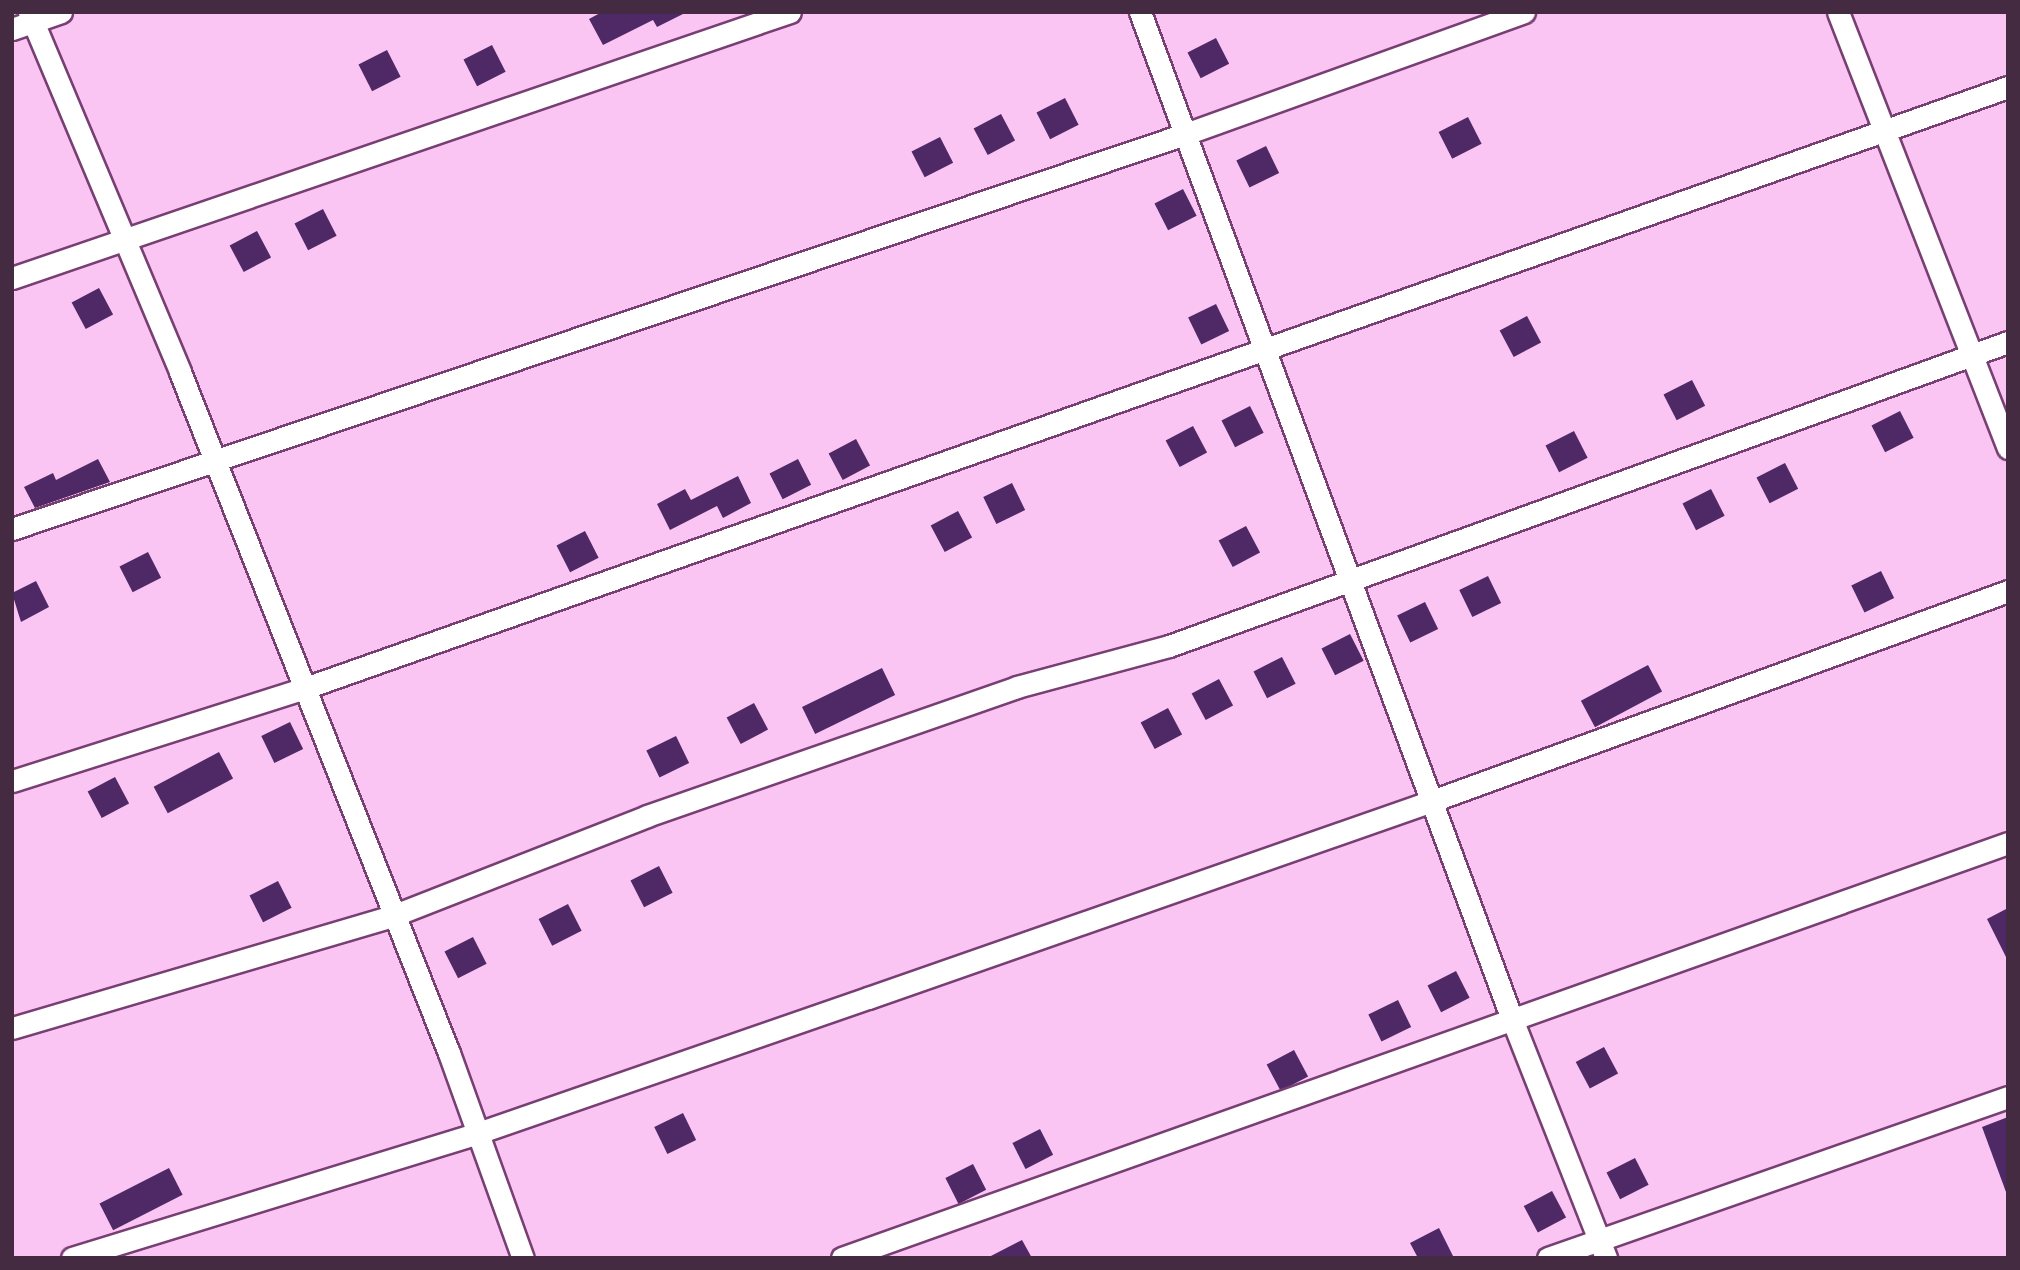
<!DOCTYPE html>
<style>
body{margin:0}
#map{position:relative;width:2020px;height:1270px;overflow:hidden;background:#fbc5f3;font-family:Overpass,sans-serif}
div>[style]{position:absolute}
.building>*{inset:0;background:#4e2965;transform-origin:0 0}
.roads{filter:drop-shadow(2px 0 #783f73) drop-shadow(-2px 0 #783f73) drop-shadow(0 2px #783f73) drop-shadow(0 -2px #783f73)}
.minor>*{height:21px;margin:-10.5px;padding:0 10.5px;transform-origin:10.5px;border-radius:10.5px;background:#fff}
span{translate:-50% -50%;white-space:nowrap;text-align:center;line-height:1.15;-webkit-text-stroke:7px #f8dcf3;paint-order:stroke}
.frame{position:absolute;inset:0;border:14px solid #452b42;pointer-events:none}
</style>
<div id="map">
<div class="building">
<div style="clip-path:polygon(602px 12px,687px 12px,657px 27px,653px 20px,603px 45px,589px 19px)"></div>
<div style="left:1216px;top:38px;width:29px;height:32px;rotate:63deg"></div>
<div style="left:492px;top:45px;width:30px;height:32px;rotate:63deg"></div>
<div style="left:387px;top:50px;width:30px;height:32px;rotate:63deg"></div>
<div style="left:1065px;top:98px;width:30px;height:32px;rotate:63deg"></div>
<div style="left:1001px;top:114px;width:30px;height:31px;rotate:62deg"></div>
<div style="left:1468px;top:117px;width:30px;height:33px;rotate:63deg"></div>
<div style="left:940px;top:137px;width:29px;height:32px;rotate:63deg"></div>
<div style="left:1266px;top:146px;width:30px;height:33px;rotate:64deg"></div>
<div style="left:1183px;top:189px;width:30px;height:32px;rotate:63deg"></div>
<div style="left:323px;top:209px;width:30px;height:32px;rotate:63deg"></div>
<div style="left:257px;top:231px;width:30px;height:31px;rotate:62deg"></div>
<div style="left:99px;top:288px;width:30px;height:31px;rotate:62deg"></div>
<div style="left:1216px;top:304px;width:30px;height:31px;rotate:64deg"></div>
<div style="left:1527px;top:316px;width:30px;height:31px;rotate:62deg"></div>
<div style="left:1692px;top:380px;width:29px;height:32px;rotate:63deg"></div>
<div style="left:1250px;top:406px;width:30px;height:32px;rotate:63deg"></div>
<div style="left:1900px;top:411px;width:30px;height:32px;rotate:63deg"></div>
<div style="left:1193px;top:426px;width:30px;height:31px;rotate:62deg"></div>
<div style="left:1574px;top:431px;width:30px;height:32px;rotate:63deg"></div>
<div style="left:856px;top:439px;width:30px;height:31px;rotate:62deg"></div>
<div style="clip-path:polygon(98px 459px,110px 482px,35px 508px,24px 487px,53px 473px,56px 480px)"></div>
<div style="left:798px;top:459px;width:29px;height:32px;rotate:63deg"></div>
<div style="left:1785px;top:463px;width:29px;height:32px;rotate:63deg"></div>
<div style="clip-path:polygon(738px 476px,751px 503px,723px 518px,717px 506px,670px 530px,657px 504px,685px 489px,691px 500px)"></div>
<div style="left:1012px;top:483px;width:30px;height:32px;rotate:64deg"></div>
<div style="left:1711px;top:489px;width:30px;height:32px;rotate:63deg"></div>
<div style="left:958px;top:511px;width:30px;height:31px;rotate:62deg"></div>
<div style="left:1246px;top:526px;width:30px;height:31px;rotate:62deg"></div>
<div style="left:585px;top:531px;width:30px;height:32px;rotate:63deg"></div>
<div style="left:148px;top:552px;width:29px;height:32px;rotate:63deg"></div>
<div style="left:1881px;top:571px;width:30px;height:33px;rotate:64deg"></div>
<div style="left:1488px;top:576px;width:30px;height:32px;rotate:64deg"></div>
<div style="clip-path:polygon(36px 581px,49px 607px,21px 622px,12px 593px)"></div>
<div style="left:1425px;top:602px;width:30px;height:31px;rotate:64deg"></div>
<div style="left:1350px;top:634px;width:30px;height:32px;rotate:63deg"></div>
<div style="left:1282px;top:657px;width:30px;height:32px;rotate:63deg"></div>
<div style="left:1648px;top:665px;width:30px;height:76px;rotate:62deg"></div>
<div style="left:882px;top:668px;width:30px;height:89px;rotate:64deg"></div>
<div style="left:1219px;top:679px;width:30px;height:31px;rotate:62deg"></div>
<div style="left:754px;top:703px;width:30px;height:31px;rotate:62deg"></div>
<div style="left:1168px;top:708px;width:30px;height:31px;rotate:62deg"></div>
<div style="left:290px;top:722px;width:30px;height:32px;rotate:64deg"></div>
<div style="left:676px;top:736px;width:30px;height:33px;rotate:64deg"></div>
<div style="left:219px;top:752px;width:30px;height:74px;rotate:62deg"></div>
<div style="left:115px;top:777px;width:30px;height:31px;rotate:62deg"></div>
<div style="left:659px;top:866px;width:30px;height:32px;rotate:63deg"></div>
<div style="left:278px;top:881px;width:30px;height:32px;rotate:63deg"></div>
<div style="left:568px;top:904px;width:30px;height:33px;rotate:63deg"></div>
<div style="clip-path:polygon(2008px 908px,2008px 961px,1987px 919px)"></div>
<div style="left:473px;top:937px;width:30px;height:32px;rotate:63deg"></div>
<div style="left:1456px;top:971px;width:30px;height:32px;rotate:63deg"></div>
<div style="left:1398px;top:1000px;width:30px;height:33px;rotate:64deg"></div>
<div style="left:1604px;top:1047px;width:30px;height:32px;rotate:62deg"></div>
<div style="left:1294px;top:1050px;width:30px;height:31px;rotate:62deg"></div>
<div style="left:683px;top:1113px;width:30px;height:32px;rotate:64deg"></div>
<div style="clip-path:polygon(2008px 1117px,2008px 1191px,2006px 1192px,1982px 1127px)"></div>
<div style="left:1040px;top:1129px;width:29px;height:31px;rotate:63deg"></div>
<div style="left:1635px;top:1158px;width:30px;height:32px;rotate:63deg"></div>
<div style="left:973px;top:1164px;width:29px;height:31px;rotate:63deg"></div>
<div style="left:169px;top:1168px;width:30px;height:78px;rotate:63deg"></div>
<div style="left:1552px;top:1191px;width:30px;height:32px;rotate:62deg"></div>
<div style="clip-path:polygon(1439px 1228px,1454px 1258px,1418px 1258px,1410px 1243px)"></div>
<div style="clip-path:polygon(1022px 1240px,1032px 1258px,987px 1258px)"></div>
</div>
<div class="roads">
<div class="minor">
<div style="left:29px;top:12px;width:390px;rotate:67.2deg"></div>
<div style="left:180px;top:372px;width:732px;rotate:68.45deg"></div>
<div style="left:449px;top:1053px;width:218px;rotate:70.2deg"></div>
<div style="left:1140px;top:12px;width:1074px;rotate:69.73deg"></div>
<div style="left:1512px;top:1019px;width:257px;rotate:68.5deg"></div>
<div style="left:1838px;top:12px;width:468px;rotate:68.7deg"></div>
<div style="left:12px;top:29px;width:52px;rotate:-19.1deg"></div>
<div style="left:12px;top:278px;width:822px;rotate:-18.88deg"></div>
<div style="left:12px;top:529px;width:1241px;rotate:-18.61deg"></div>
<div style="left:1188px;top:133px;width:357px;rotate:-19.8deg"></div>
<div style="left:12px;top:781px;width:307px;rotate:-17.6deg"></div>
<div style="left:305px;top:688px;width:1806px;rotate:-19.44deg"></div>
<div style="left:12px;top:1028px;width:399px;rotate:-16.4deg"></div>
<div style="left:395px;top:915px;width:271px;rotate:-21.4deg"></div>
<div style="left:647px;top:816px;width:392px;rotate:-19.2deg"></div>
<div style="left:1017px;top:687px;width:157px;rotate:-15.1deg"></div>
<div style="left:1169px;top:646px;width:892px;rotate:-19.92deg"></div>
<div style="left:72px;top:1258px;width:425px;rotate:-17.1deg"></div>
<div style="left:478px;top:1133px;width:413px;rotate:-19.1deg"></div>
<div style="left:868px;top:998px;width:597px;rotate:-19.25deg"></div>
<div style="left:1432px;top:801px;width:613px;rotate:-20.03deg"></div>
<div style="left:842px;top:1258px;width:1238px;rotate:-19.59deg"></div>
<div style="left:1548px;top:1258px;width:487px;rotate:-19.3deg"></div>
</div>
</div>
<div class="frame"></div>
</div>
